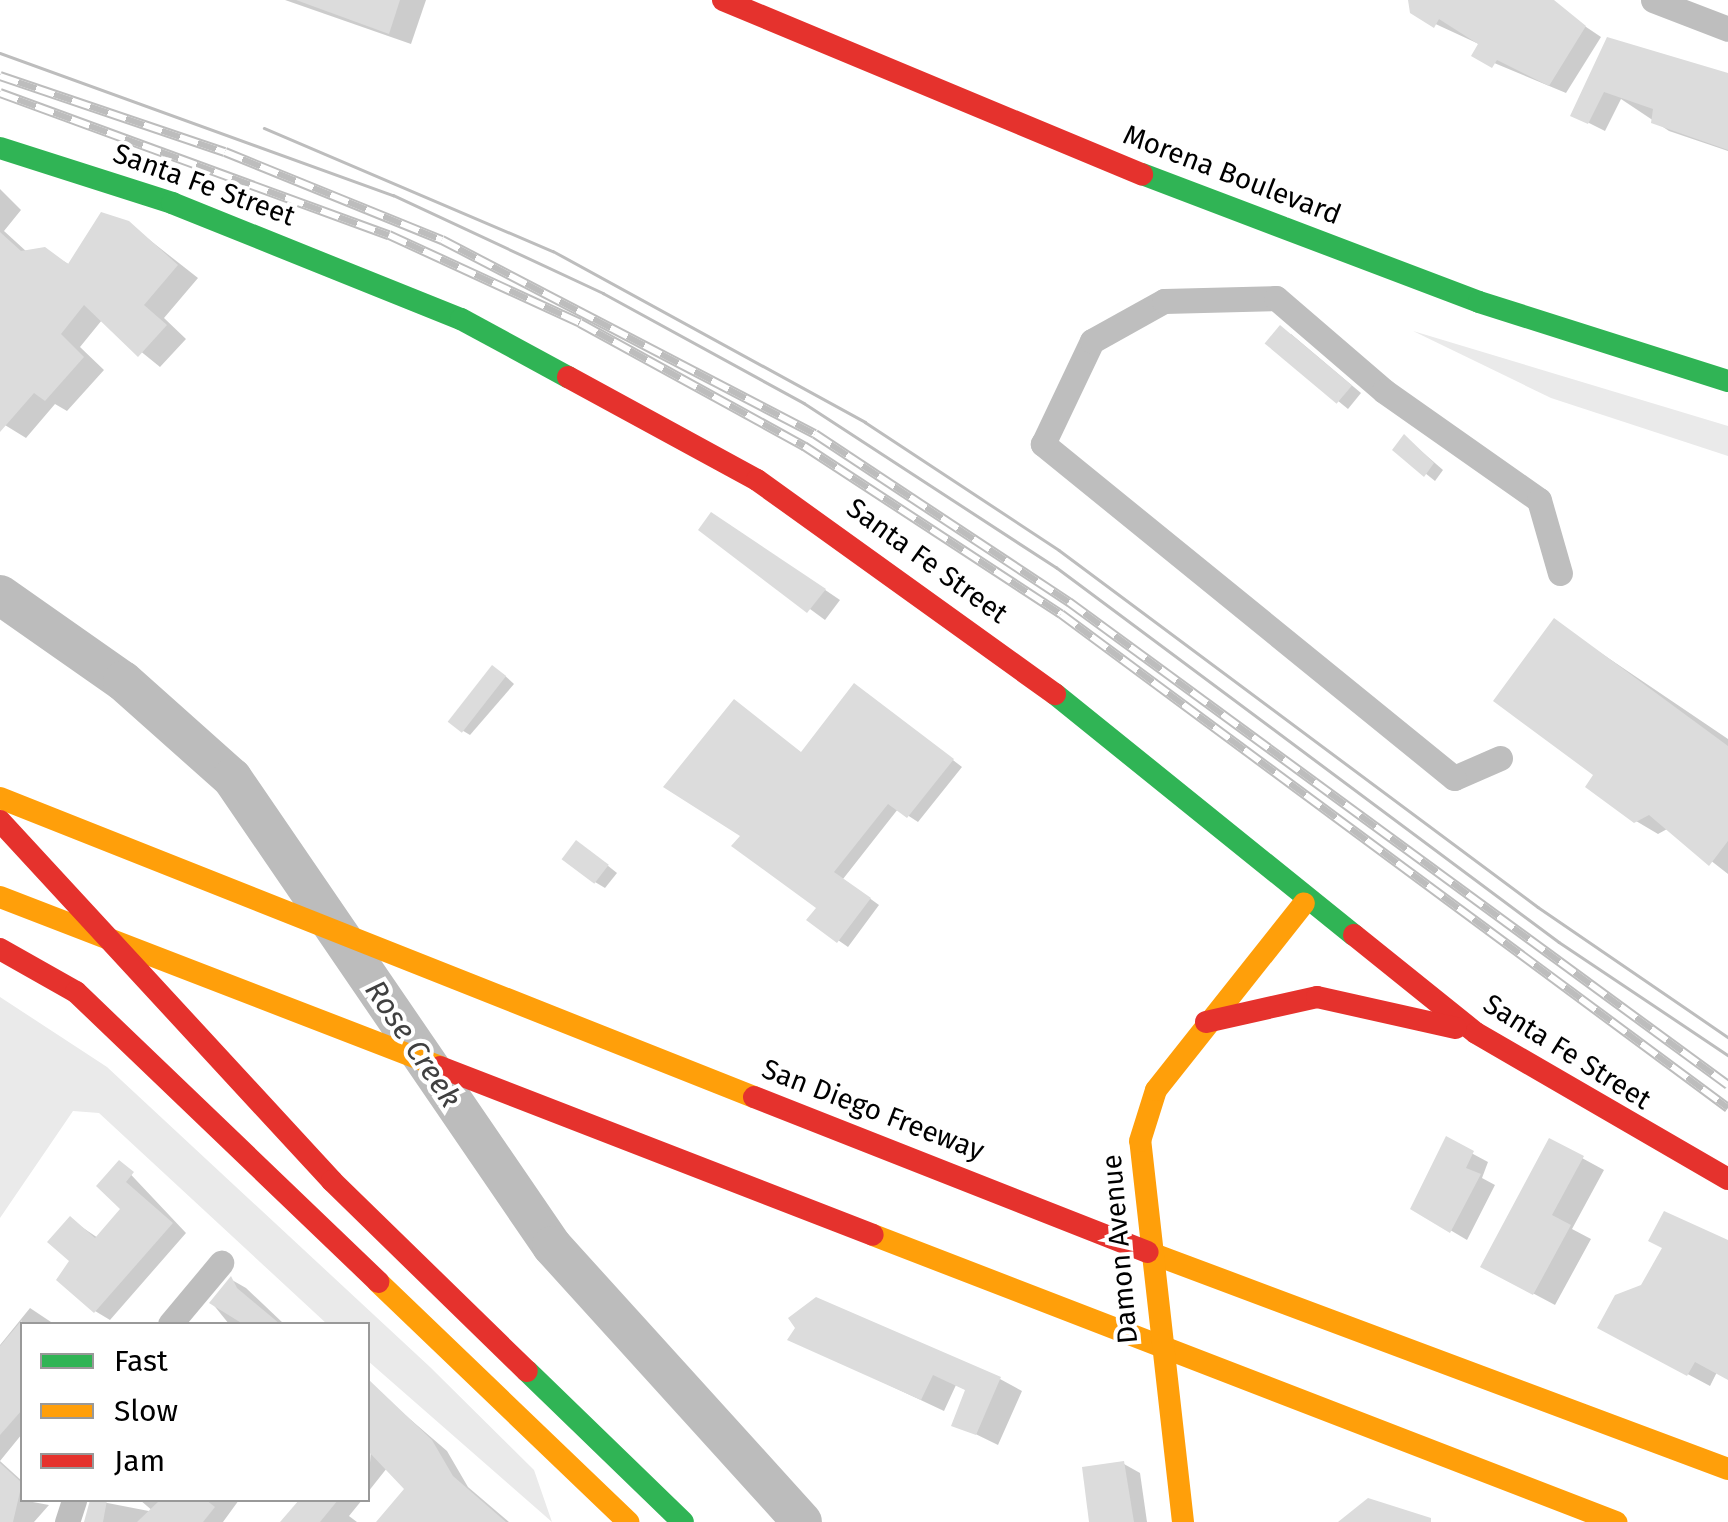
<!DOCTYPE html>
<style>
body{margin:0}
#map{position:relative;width:1728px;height:1522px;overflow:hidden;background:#fff;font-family:"Fira Sans",sans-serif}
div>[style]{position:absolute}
.green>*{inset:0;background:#eaeaea}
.shadow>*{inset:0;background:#0003}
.river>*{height:40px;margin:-20px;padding:0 20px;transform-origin:20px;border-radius:20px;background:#bcbcbc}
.building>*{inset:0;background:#dcdcdc;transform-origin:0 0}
.street>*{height:25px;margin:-12.5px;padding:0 12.5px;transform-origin:12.5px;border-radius:12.5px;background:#bebebe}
.fast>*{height:22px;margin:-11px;padding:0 11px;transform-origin:11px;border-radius:11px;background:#30b455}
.slow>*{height:22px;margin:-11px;padding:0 11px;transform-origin:11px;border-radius:11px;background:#ff9f0a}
.jam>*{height:22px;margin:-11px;padding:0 11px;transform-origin:11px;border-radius:11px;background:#e5322d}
.tram>*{height:2.5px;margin:-1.25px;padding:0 1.25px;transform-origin:1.25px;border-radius:1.25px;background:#bdbdbd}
.rail>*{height:10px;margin-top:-5px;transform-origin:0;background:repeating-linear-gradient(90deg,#fff 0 19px,#bdbdbd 0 38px);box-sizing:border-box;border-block:2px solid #bdbdbd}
span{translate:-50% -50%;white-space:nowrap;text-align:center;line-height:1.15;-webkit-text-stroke:8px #fff;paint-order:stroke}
.street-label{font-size:28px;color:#000}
.water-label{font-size:30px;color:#404040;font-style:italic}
.legend{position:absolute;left:20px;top:1322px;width:350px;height:180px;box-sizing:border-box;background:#fff;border:2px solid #999;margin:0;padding:12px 18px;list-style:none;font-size:30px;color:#000}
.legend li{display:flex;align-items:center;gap:20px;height:50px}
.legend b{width:50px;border:2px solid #999}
</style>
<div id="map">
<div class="green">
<div style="clip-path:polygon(1413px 331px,1728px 426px,1728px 456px,1551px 398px)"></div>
<div style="clip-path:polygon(0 997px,107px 1067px,430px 1367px,534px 1470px,552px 1522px,368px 1361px,368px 1324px,327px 1324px,99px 1113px,73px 1111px,0 1218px)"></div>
</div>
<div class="shadow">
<div style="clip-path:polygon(285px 0,426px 0,411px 44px)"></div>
<div style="clip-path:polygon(1421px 0,1546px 0,1601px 37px,1566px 93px,1475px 55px,1481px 45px,1429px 21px)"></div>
<div style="clip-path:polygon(1608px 40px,1728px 75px,1728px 151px,1669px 131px,1621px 99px,1605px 131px,1573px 115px)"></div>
<div style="clip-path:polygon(0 189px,21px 210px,4px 231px,27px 252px,45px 250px,70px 265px,128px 223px,198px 278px,164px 318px,186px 339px,160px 367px,102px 320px,80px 347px,104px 370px,67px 411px,55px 404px,26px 438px,0 422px)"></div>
<div style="clip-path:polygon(1291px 334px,1361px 393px,1348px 409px,1268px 344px)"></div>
<div style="clip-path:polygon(1405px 437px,1443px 470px,1435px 481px,1395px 449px)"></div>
<div style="clip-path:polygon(728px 524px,840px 600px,825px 620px,701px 529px)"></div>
<div style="clip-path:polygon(1555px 622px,1728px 739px,1728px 874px,1669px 828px,1658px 834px,1636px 821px,1597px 774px)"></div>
<div style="clip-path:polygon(503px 674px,514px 684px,470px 735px,460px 729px)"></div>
<div style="clip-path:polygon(865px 692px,962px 767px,918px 822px,898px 809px,843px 879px,879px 905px,848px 947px,809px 920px,819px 908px,803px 754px)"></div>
<div style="clip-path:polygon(587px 849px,617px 873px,605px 888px,595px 882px)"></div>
<div style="clip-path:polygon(1447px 1140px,1488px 1162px,1482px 1178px,1495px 1185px,1467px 1240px,1413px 1208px)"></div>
<div style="clip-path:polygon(1582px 1158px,1604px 1170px,1572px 1229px,1591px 1239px,1555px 1305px,1504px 1278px)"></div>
<div style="clip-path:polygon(120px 1163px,186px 1233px,110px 1320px,95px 1311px,72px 1261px,70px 1219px,98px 1238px,124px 1209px)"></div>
<div style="clip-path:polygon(1728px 1245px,1728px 1378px,1717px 1372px,1710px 1386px,1622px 1339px,1643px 1287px)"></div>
<div style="clip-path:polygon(232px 1280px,246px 1288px,284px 1324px,229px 1324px,212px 1303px)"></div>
<div style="clip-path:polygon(30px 1308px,54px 1324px,22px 1324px,22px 1434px,0 1461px,22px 1481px,22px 1500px,49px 1505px,34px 1522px,0 1522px,0 1345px)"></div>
<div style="clip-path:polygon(791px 1339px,1000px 1379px,1022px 1391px,998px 1445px,955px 1424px,968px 1391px,956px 1385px,944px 1411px)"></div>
<div style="clip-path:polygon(375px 1389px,447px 1451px,468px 1487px,509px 1522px,392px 1522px,407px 1489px,387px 1468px,368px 1492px)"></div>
<div style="clip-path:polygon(1124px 1464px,1140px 1473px,1147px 1522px,1092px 1522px)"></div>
<div style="clip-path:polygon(92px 1500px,154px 1512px,140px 1500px,239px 1500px,223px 1522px,86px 1522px)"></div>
<div style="clip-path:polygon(302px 1500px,362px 1500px,349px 1516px,357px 1522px,283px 1522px)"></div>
</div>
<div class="river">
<div style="left:0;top:595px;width:150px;rotate:35deg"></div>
<div style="left:123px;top:681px;width:146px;rotate:41.7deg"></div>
<div style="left:232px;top:778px;width:567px;rotate:55.64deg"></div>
<div style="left:552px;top:1246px;width:372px;rotate:47.8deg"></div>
</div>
<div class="building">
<div style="clip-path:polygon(296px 0,400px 0,389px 34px)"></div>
<div style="clip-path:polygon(1408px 0,1554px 0,1586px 26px,1549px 86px,1497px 60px,1492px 68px,1471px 56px,1478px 44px,1439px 19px,1434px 28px,1410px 13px)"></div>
<div style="clip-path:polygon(1607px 37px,1728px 73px,1728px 150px,1651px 123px,1653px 109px,1604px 92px,1588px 124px,1570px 116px)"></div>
<div style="clip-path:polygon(101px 212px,129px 221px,178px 265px,144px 305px,167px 325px,138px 357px,84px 305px,61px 334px,84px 357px,45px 401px,34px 393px,0 432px,0 232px,21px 251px,45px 247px,68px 264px)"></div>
<div style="left:1280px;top:325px;width:94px;height:24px;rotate:40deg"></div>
<div style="clip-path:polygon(1404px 434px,1434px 463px,1424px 477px,1392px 450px)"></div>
<div style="clip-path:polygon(711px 512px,826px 589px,807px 613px,698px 530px)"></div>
<div style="clip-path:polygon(1554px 618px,1728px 746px,1728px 841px,1709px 866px,1649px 815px,1634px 823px,1585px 787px,1593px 775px,1493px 701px)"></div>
<div style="left:492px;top:665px;width:18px;height:72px;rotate:38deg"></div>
<div style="clip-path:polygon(854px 683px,954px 759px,907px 818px,888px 804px,834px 872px,871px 898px,837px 943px,806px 920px,816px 908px,731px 846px,740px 836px,663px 787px,734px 699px,801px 752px)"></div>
<div style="left:576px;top:840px;width:41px;height:24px;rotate:37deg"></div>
<div style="clip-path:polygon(1446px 1136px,1474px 1151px,1466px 1168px,1481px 1174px,1450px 1233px,1410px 1209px)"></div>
<div style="clip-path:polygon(1549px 1138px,1584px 1156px,1552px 1215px,1571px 1225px,1533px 1295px,1480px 1267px)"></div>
<div style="clip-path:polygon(119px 1160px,134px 1172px,126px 1182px,173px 1223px,94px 1313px,56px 1280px,69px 1261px,47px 1242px,70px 1216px,95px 1238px,120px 1209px,96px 1186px)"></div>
<div style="clip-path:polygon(1664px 1211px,1728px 1240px,1728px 1380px,1695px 1362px,1687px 1376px,1597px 1328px,1615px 1295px,1641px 1285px,1662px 1248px,1648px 1241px)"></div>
<div style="clip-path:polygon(231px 1276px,237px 1288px,280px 1324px,243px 1324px,209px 1303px)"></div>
<div style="clip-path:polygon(816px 1297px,1001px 1377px,976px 1435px,951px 1426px,965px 1390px,933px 1375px,921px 1400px,787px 1340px,795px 1328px,788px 1318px)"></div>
<div style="clip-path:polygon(22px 1320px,22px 1410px,0 1435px,0 1346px)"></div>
<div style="clip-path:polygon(368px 1379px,432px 1440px,453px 1476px,506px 1522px,376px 1522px,404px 1489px,368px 1451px)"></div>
<div style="clip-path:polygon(1124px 1461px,1134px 1522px,1089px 1522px,1082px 1467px)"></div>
<div style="clip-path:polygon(0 1463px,22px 1483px,13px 1522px,0 1522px)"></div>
<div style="clip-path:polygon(1368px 1498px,1431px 1518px,1431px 1522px,1338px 1522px)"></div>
<div style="clip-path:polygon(90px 1500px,107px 1500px,103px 1522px,84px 1522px)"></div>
<div style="clip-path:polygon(160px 1500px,206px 1500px,215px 1507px,203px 1522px,137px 1522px)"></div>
<div style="clip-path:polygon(299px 1500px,338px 1500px,320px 1522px,280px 1522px)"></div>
</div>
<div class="street">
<div style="left:1653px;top:0;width:80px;rotate:21.1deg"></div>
<div style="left:1500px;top:758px;width:50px;rotate:156.5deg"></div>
<div style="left:1454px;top:778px;width:530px;rotate:-140.9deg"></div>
<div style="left:1043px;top:444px;width:114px;rotate:-64.6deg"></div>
<div style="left:1092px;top:341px;width:82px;rotate:-29.1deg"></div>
<div style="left:1164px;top:301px;width:112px;rotate:-1.5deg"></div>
<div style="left:1276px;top:298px;width:143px;rotate:40.7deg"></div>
<div style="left:1384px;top:391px;width:189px;rotate:35.1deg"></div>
<div style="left:1539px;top:500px;width:76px;rotate:74deg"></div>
<div style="left:170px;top:1324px;width:80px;rotate:-50.1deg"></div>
<div style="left:67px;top:1522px;width:23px;rotate:-72deg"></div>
</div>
<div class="fast">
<div style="left:0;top:148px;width:181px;rotate:17.7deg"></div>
<div style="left:172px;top:203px;width:311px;rotate:21.9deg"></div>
<div style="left:461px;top:319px;width:122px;rotate:28.5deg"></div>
<div style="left:1142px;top:174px;width:360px;rotate:20.8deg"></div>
<div style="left:1479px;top:302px;width:261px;rotate:17.6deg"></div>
<div style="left:1055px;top:694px;width:384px;rotate:38.9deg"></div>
<div style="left:527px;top:1371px;width:217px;rotate:44.1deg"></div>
</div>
<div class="slow">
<div style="left:0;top:798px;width:811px;rotate:21.63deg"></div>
<div style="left:0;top:897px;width:472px;rotate:21.1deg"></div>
<div style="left:873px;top:1235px;width:797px;rotate:21.12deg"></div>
<div style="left:1148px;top:1252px;width:619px;rotate:20.51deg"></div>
<div style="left:378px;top:1282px;width:347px;rotate:43.8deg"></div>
<div style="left:1183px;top:1522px;width:383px;rotate:-96.4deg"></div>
<div style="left:1140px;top:1141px;width:53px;rotate:-72.6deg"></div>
<div style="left:1156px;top:1090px;width:238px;rotate:-51.6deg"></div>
</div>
<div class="jam">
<div style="left:723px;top:0;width:454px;rotate:22.6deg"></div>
<div style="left:568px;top:377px;width:215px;rotate:28.6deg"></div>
<div style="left:757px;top:480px;width:367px;rotate:35.7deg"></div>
<div style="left:0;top:821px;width:490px;rotate:47.3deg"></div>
<div style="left:332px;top:1181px;width:272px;rotate:44.3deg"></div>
<div style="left:1354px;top:935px;width:156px;rotate:38.8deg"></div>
<div style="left:1476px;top:1033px;width:291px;rotate:30.1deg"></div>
<div style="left:0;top:949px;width:87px;rotate:29.5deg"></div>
<div style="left:76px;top:992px;width:419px;rotate:43.8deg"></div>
<div style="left:1206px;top:1022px;width:114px;rotate:-12.7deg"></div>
<div style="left:1317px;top:997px;width:142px;rotate:12.6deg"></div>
<div style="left:440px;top:1067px;width:464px;rotate:21.2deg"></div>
<div style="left:754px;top:1097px;width:423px;rotate:21.5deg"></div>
</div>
<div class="tram">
<div style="left:0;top:53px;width:418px;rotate:19.9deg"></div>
<div style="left:393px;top:195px;width:232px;rotate:25deg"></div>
<div style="left:603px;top:293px;width:229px;rotate:28.7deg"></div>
<div style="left:804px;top:403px;width:301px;rotate:33.1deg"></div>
<div style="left:1056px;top:567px;width:627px;rotate:36.71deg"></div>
<div style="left:1559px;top:942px;width:203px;rotate:33.8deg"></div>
<div style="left:264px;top:128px;width:314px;rotate:23.1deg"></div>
<div style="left:553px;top:251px;width:356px;rotate:28.7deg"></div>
<div style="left:865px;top:422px;width:232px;rotate:33.4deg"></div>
<div style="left:1059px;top:550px;width:597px;rotate:36.7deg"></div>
<div style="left:1538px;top:907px;width:230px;rotate:34.4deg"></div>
</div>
<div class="rail">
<div style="left:0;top:76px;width:237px;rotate:18.7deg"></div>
<div style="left:225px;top:152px;width:234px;rotate:22.1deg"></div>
<div style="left:442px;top:240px;width:420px;rotate:27.5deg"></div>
<div style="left:815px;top:434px;width:305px;rotate:33.5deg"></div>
<div style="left:1069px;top:602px;width:817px;rotate:36.24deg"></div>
<div style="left:0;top:93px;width:414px;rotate:20.1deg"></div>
<div style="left:389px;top:235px;width:210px;rotate:24.7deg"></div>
<div style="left:580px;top:323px;width:256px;rotate:28.8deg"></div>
<div style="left:804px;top:446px;width:307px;rotate:33.2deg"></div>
<div style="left:1061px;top:614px;width:830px;rotate:36.52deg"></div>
</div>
<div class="street-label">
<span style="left:1232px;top:175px;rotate:21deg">Morena Boulevard</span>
<span style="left:204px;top:185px;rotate:20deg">Santa Fe Street</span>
<span style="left:927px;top:561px;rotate:36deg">Santa Fe Street</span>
<span style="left:1567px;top:1052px;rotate:32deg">Santa Fe Street</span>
<span style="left:873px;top:1110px;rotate:21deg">San Diego Freeway</span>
<span style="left:1120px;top:1249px;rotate:-95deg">Damon Avenue</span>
</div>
<div class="water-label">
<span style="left:413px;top:1044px;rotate:56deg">Rose Creek</span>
</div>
<ul class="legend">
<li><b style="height:12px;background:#30b455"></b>Fast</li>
<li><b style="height:12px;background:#ff9f0a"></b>Slow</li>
<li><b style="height:12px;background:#e5322d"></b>Jam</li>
</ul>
</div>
